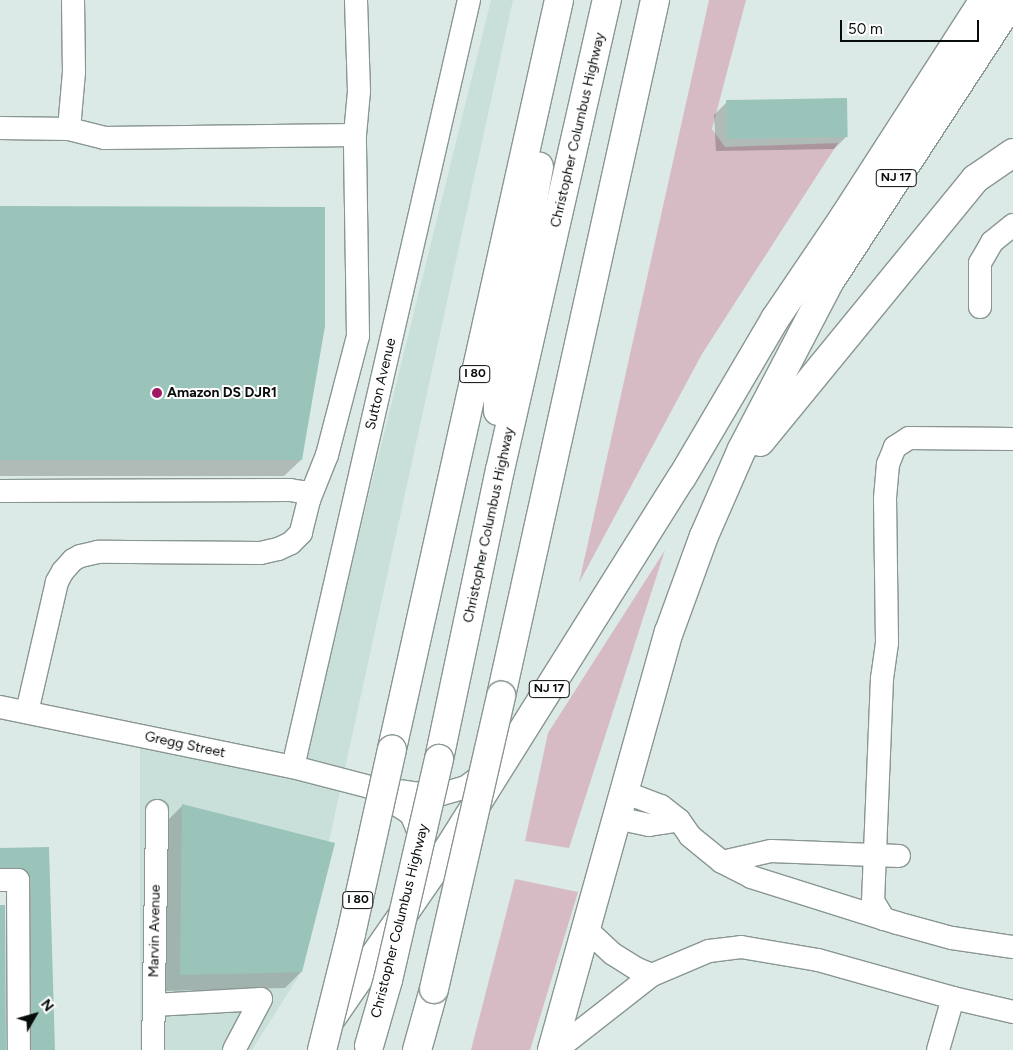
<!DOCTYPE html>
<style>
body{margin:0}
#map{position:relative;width:1013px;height:1050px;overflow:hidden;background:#dceae7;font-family:Figtree,sans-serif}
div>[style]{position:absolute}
.built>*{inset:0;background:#c9e0da}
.green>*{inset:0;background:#d6bbc5}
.shadow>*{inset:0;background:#0003}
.building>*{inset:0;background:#9ac4ba;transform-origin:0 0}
.roads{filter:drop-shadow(1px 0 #899692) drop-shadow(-1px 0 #899692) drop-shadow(0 1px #899692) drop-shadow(0 -1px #899692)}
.minor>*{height:22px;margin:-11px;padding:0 11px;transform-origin:11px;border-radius:11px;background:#fff}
.highway>*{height:28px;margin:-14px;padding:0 14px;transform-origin:14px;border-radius:14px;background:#fff}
.bridges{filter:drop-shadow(1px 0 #899692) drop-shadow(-1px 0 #899692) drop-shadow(0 1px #899692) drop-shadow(0 -1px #899692)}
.highway-bridge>*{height:28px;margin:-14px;padding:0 14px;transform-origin:14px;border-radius:14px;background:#fff}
.dots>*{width:14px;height:14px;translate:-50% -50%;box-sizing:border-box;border:2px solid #fff;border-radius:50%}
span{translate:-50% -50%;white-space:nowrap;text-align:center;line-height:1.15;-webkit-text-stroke:4px #fff;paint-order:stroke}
.shield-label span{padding:1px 4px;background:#fff;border:1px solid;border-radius:4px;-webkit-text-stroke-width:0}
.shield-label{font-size:12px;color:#080c0b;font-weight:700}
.street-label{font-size:14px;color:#080c0b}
.poi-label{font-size:14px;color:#080c0b;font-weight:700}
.left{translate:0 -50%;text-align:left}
.north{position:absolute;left:10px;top:990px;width:50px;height:50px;-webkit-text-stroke:4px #fff;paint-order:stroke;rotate:52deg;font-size:14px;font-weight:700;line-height:20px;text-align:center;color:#080c0b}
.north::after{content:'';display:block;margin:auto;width:18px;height:22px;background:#080c0b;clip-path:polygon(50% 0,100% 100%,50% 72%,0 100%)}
.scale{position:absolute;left:840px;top:20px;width:139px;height:22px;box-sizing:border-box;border:2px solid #080c0b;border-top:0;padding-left:6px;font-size:15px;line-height:18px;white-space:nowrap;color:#080c0b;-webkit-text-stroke:4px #fff;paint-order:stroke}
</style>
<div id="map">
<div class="built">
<div style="clip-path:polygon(491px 0,513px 0,300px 974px,252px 1050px,140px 1050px,140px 740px,299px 778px)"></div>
</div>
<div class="green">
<div style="clip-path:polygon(709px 0,746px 0,712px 129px,725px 147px,838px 143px,702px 354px,579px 583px)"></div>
<div style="clip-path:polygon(665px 550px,569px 848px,525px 841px,548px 733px)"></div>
<div style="clip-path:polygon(515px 879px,578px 892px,530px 1050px,471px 1050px)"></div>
</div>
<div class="shadow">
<div style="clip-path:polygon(727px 102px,847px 136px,834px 149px,716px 151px,714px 115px)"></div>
<div style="clip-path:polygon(0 207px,301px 460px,284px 476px,0 476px)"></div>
<div style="clip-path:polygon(183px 805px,301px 972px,285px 988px,163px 991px,166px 822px)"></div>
<div style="clip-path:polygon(47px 848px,54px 1050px,16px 1050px,13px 891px,0 883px,0 849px)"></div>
</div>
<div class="building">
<div style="left:847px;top:98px;width:39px;height:121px;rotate:89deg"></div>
<div style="clip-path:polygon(0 206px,325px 207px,325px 326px,302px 460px,0 460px)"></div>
<div style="clip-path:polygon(182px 804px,335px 843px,302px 972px,180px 975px)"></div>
<div style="clip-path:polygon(49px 847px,55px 1050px,32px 1050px,31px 879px,24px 868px,0 867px,0 848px)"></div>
<div style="clip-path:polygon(0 905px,5px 905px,6px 1050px,0 1050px)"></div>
</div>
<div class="roads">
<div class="minor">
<div style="left:0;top:128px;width:69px;rotate:0.8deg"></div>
<div style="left:69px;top:129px;width:36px;rotate:14deg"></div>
<div style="left:104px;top:138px;width:251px;rotate:-0.7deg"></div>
<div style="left:69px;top:129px;width:57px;rotate:-85deg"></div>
<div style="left:74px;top:72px;width:72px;rotate:-90.8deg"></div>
<div style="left:980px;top:307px;width:44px;rotate:-90deg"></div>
<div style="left:980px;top:263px;width:24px;rotate:-60deg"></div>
<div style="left:992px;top:242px;width:27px;rotate:-39deg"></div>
<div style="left:1013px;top:439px;width:104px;rotate:-179.4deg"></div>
<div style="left:909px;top:438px;width:17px;rotate:147deg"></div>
<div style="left:895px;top:447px;width:18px;rotate:112deg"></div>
<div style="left:888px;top:464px;width:34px;rotate:95deg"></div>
<div style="left:885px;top:498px;width:145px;rotate:89.2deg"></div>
<div style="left:887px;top:643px;width:35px;rotate:98deg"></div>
<div style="left:882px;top:678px;width:223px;rotate:92.3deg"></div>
<div style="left:873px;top:901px;width:21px;rotate:59deg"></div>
<div style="left:884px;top:919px;width:14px;rotate:17deg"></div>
<div style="left:897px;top:923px;width:57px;rotate:15.3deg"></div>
<div style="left:952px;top:938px;width:62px;rotate:8.4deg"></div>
<div style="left:0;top:491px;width:290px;rotate:-0.2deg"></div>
<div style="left:290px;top:490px;width:13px;rotate:9deg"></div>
<div style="left:303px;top:492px;width:10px;rotate:53deg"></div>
<div style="left:309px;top:500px;width:34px;rotate:104deg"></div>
<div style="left:301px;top:533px;width:14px;rotate:135deg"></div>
<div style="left:291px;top:543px;width:14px;rotate:155deg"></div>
<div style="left:278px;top:549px;width:18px;rotate:167deg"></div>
<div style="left:260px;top:553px;width:162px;rotate:-179.6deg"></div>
<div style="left:98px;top:552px;width:18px;rotate:167deg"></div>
<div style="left:80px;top:556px;width:8px;rotate:150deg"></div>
<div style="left:73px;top:560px;width:15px;rotate:132deg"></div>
<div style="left:63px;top:571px;width:13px;rotate:119deg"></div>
<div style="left:57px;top:582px;width:133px;rotate:103deg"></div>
<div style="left:309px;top:500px;width:48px;rotate:-68.2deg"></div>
<div style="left:327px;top:455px;width:123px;rotate:-75.4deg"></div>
<div style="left:358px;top:336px;width:201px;rotate:-90.9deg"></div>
<div style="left:355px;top:135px;width:44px;rotate:-84.8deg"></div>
<div style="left:359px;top:91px;width:91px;rotate:-91.9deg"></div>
<div style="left:0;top:707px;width:299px;rotate:11.6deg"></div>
<div style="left:293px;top:767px;width:80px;rotate:14.6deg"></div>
<div style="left:370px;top:787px;width:66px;rotate:7.9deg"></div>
<div style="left:435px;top:796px;width:32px;rotate:-16deg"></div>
<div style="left:466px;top:787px;width:30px;rotate:-37deg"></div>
<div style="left:293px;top:767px;width:787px;rotate:-77.08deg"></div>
<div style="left:375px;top:790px;width:43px;rotate:33.7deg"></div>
<div style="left:411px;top:814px;width:33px;rotate:67deg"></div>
<div style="left:624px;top:792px;width:40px;rotate:21deg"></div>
<div style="left:661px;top:806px;width:23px;rotate:38deg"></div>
<div style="left:679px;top:820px;width:19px;rotate:55deg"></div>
<div style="left:690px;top:836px;width:41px;rotate:39.1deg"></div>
<div style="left:722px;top:862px;width:33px;rotate:27deg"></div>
<div style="left:751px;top:877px;width:139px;rotate:17.5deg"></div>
<div style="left:616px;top:818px;width:34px;rotate:12deg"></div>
<div style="left:649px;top:825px;width:30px;rotate:-9deg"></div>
<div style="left:722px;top:862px;width:50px;rotate:-12.7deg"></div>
<div style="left:771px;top:851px;width:128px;rotate:2.2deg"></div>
<div style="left:0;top:880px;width:18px"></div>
<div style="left:18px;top:880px;width:170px;rotate:89.7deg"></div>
<div style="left:586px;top:929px;width:37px;rotate:43deg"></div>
<div style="left:613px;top:954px;width:28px;rotate:32deg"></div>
<div style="left:637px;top:969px;width:16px;rotate:22deg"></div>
<div style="left:154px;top:1005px;width:107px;rotate:-3.2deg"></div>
<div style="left:261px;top:999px;width:58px;rotate:117.9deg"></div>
<div style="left:153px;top:1050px;width:239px;rotate:-89deg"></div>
<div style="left:556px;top:1050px;width:122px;rotate:-38deg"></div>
<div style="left:652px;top:975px;width:62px;rotate:-22.8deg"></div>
<div style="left:709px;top:951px;width:32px;rotate:-7deg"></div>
<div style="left:741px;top:947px;width:78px;rotate:9.6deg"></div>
<div style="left:818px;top:960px;width:140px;rotate:15.7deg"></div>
<div style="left:953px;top:998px;width:62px;rotate:13.1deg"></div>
<div style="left:938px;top:1050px;width:54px;rotate:-73.9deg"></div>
</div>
<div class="highway">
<div style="left:498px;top:411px;width:12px;rotate:-90deg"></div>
<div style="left:498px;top:399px;width:236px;rotate:-80deg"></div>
<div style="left:760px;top:442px;width:340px;rotate:-50.7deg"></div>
<div style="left:975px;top:179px;width:46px;rotate:-34.4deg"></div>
<div style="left:501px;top:696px;width:713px;rotate:-77.52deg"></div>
<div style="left:392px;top:749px;width:767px;rotate:-77.43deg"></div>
<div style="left:439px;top:759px;width:295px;rotate:-78.1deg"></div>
<div style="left:500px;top:470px;width:482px;rotate:-77.2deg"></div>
<div style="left:330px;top:1020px;width:206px;rotate:-55.3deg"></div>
<div style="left:447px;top:851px;width:442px;rotate:-57.9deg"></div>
<div style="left:682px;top:477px;width:183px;rotate:-59.5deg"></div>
<div style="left:775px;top:319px;width:123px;rotate:-55.9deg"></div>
<div style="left:844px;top:217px;width:258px;rotate:-57.2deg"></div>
<div style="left:417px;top:1050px;width:63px;rotate:-74.4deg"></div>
<div style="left:552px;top:1050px;width:434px;rotate:-74.4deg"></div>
<div style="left:669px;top:632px;width:102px;rotate:-70deg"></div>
<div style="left:704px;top:536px;width:95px;rotate:-66.4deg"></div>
<div style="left:742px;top:449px;width:190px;rotate:-62.4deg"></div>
<div style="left:830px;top:281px;width:335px;rotate:-56.9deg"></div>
</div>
</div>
<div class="bridges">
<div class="highway-bridge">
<div style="left:434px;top:989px;width:301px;rotate:-77.1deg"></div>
<div style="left:369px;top:1046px;width:69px;rotate:-73.9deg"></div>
<div style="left:388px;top:980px;width:227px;rotate:-77deg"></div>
<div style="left:322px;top:1050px;width:120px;rotate:-76deg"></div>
<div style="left:351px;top:934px;width:189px;rotate:-77.5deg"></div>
</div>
</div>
<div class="dots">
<div style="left:157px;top:393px;background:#a11864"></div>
</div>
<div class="shield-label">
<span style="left:896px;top:178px">NJ 17</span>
<span style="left:475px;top:374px">I 80</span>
<span style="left:549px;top:689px">NJ 17</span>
<span style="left:358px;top:900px">I 80</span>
</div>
<div class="street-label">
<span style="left:578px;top:130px;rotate:-77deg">Christopher Columbus Highway</span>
<span style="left:381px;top:384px;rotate:-77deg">Sutton Avenue</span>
<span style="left:489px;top:525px;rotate:-78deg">Christopher Columbus Highway</span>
<span style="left:185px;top:745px;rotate:12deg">Gregg Street</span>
<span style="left:400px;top:921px;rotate:-76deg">Christopher Columbus Highway</span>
<span style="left:155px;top:931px;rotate:-89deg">Marvin Avenue</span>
</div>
<div class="poi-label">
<span class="left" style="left:167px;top:393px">Amazon DS DJR1</span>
</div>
<div class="north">N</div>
<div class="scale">50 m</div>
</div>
